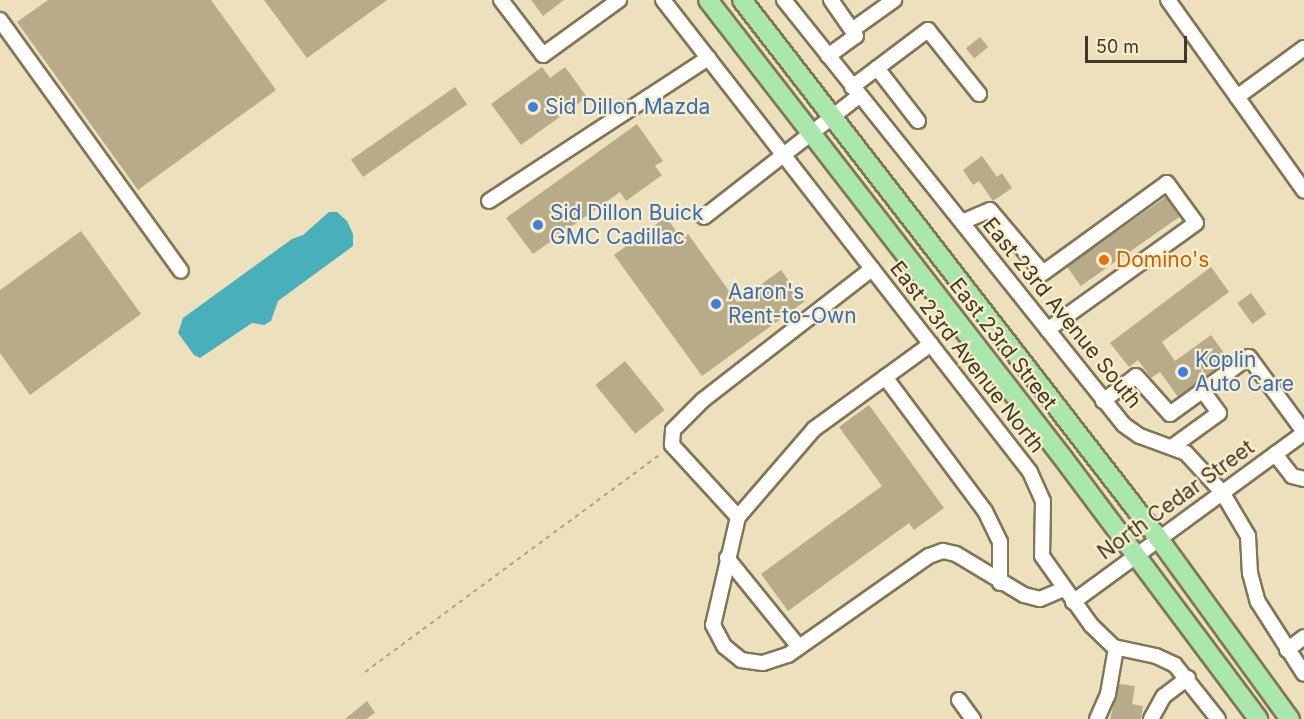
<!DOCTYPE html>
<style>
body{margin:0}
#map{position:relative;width:1304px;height:719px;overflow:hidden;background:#ede0bd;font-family:Inter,sans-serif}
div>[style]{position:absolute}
.water>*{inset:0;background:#49afba}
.building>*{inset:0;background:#b7ab89;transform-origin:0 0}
.path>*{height:2px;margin-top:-1px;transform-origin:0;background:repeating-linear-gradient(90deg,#aca287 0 4.5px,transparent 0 9px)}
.roads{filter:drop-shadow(2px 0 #817656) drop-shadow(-2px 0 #817656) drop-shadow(0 2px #817656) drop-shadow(0 -2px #817656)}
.minor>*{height:14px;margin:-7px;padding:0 7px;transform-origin:7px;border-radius:7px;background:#fff}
.major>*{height:18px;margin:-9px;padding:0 9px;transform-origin:9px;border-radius:9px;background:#aae7ad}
.dots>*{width:16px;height:16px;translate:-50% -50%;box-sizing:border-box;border:3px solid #faeeca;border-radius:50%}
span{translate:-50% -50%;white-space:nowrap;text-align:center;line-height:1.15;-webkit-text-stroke:4.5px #faeeca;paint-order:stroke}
.shop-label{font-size:21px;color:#366cbe}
.left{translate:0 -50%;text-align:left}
.food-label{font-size:21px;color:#c56008}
.street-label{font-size:21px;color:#3e392b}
.scale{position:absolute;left:1085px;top:36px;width:102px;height:27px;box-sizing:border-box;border:3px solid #3e392b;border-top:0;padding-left:8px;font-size:18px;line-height:21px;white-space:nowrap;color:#3e392b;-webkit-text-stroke:4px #faeeca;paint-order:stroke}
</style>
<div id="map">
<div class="water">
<div style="clip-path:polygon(329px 212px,337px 212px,347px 221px,353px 234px,353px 246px,278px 301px,271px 321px,264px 325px,252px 323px,200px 358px,194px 355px,178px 333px,183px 318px,292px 239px,303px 235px)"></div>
</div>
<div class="building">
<div style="clip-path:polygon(48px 0,211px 0,276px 90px,138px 190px,17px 22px)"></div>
<div style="clip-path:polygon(264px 0,387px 0,307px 58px)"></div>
<div style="clip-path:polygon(531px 0,564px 0,543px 16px)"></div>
<div style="left:980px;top:37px;width:13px;height:18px;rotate:51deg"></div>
<div style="clip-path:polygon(542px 67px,550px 78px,565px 67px,587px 97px,521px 145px,491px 104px)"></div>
<div style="left:455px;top:87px;width:21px;height:127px;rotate:55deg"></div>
<div style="clip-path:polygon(637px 124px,663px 161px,655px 166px,662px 175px,626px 201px,620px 192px,533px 254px,506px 218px)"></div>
<div style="clip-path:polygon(982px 156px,997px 177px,1002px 173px,1012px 188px,993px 201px,979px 181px,973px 185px,963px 170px)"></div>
<div style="left:1166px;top:197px;width:24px;height:121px;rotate:55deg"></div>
<div style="clip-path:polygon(666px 217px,682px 239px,688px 234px,737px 302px,781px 270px,804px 302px,702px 376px,614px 255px)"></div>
<div style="clip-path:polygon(81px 231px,141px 314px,30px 395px,0 353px,0 290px)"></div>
<div style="clip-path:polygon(1211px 267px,1229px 292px,1162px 342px,1175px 361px,1211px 335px,1229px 360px,1178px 397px,1160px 372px,1151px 378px,1138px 360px,1129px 367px,1110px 343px)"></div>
<div style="left:1251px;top:293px;width:26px;height:17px;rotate:54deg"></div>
<div style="left:625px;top:361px;width:63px;height:38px;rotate:51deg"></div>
<div style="clip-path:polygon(869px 405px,944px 508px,914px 530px,909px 523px,788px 611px,761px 574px,882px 486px,839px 427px)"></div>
<div style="clip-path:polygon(1119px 684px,1135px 686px,1132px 704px,1143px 706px,1141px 719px,1110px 719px)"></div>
<div style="clip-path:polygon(367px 701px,375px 713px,366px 719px,345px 719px)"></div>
</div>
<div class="path">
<div style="left:365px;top:672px;width:368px;rotate:-36.4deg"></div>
</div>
<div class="roads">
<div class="minor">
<div style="left:501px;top:0;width:69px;rotate:52.6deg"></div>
<div style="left:543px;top:55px;width:94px;rotate:-35.9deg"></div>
<div style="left:663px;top:0;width:598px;rotate:52.13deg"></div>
<div style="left:1030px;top:472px;width:32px;rotate:66deg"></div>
<div style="left:1043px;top:501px;width:55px;rotate:91deg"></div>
<div style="left:1042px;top:556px;width:85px;rotate:54.6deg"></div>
<div style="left:1091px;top:625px;width:32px;rotate:44deg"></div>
<div style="left:1114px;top:647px;width:43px;rotate:12.1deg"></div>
<div style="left:1156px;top:656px;width:21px;rotate:25deg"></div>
<div style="left:1175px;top:665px;width:69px;rotate:51.5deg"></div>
<div style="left:784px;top:0;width:544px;rotate:51.34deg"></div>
<div style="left:1124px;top:425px;width:19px;rotate:35deg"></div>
<div style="left:1140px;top:436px;width:49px;rotate:20.3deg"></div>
<div style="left:1186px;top:453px;width:53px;rotate:47.3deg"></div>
<div style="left:1222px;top:492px;width:51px;rotate:59.4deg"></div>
<div style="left:1248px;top:536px;width:37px;rotate:87deg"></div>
<div style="left:1250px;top:573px;width:30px;rotate:75deg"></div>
<div style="left:1258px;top:602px;width:85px;rotate:57.4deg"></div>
<div style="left:1168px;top:0;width:234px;rotate:54.5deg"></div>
<div style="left:0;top:20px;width:309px;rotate:54.2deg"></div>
<div style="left:852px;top:30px;width:52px;rotate:-35.5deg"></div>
<div style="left:828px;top:56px;width:34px;rotate:-36deg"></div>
<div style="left:856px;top:36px;width:44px;rotate:-124.8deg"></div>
<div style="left:877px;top:68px;width:67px;rotate:52.3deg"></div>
<div style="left:852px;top:87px;width:95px;rotate:-36.9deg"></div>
<div style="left:928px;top:30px;width:82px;rotate:51.4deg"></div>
<div style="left:1237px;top:97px;width:83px;rotate:-36.2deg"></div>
<div style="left:489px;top:201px;width:262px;rotate:-33.1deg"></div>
<div style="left:704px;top:217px;width:197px;rotate:-38deg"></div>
<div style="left:962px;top:222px;width:30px;rotate:-23deg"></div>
<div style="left:990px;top:210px;width:82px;rotate:49.9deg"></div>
<div style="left:1043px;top:273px;width:153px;rotate:-36deg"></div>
<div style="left:1167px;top:183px;width:49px;rotate:54.1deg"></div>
<div style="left:1196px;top:223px;width:183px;rotate:144.3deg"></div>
<div style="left:931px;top:344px;width:145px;rotate:144deg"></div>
<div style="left:814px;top:429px;width:116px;rotate:130.8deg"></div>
<div style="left:738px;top:517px;width:111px;rotate:103deg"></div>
<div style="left:713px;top:625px;width:24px;rotate:62deg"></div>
<div style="left:724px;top:646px;width:22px;rotate:39deg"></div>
<div style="left:741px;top:660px;width:22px;rotate:8deg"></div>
<div style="left:763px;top:663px;width:26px;rotate:-18deg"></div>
<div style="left:788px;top:655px;width:172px;rotate:-35.1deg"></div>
<div style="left:929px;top:556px;width:15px;rotate:-20deg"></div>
<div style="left:943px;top:551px;width:13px;rotate:13deg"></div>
<div style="left:956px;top:554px;width:79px;rotate:31.1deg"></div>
<div style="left:1024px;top:595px;width:16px;rotate:14deg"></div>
<div style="left:1040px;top:599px;width:26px;rotate:-23deg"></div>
<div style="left:885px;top:377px;width:167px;rotate:53.3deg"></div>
<div style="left:985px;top:511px;width:34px;rotate:64deg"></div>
<div style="left:1000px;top:542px;width:41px;rotate:90deg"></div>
<div style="left:1103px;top:401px;width:41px;rotate:-37.1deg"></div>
<div style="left:1136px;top:376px;width:51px;rotate:48.2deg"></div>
<div style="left:1170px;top:414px;width:97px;rotate:-35.8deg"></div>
<div style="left:1249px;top:357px;width:93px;rotate:53.7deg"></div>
<div style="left:1172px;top:447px;width:58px;rotate:-35.9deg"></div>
<div style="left:1219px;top:413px;width:29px;rotate:-126deg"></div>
<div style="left:1275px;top:454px;width:28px;rotate:52deg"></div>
<div style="left:1292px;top:476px;width:12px;rotate:14deg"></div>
<div style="left:738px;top:517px;width:98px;rotate:-132.5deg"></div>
<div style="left:672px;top:445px;width:15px;rotate:-86deg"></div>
<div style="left:673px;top:430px;width:42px;rotate:-45deg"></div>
<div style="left:703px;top:400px;width:214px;rotate:-37.8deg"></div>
<div style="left:727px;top:558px;width:114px;rotate:51deg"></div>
<div style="left:1073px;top:602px;width:286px;rotate:-36.2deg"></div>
<div style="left:1287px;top:650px;width:21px;rotate:-37deg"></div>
<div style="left:959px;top:700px;width:24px;rotate:54deg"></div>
<div style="left:1097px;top:719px;width:27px;rotate:-66deg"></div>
<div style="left:1108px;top:694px;width:47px;rotate:-80.1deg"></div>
<div style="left:1151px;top:719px;width:26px;rotate:-61deg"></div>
<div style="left:1164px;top:696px;width:30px;rotate:-37deg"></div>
</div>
<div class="major">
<div style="left:708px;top:0;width:579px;rotate:52.22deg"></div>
<div style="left:1063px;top:458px;width:326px;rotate:53.2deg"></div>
<div style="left:742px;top:0;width:681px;rotate:52.27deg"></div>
<div style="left:1159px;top:539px;width:223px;rotate:54deg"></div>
</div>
</div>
<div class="dots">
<div style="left:533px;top:107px;background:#3f7fe0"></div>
<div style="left:538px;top:225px;background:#3f7fe0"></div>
<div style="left:1104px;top:260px;background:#e8710a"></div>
<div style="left:716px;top:304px;background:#3f7fe0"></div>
<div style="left:1183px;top:372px;background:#3f7fe0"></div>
</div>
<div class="shop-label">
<span class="left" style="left:545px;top:107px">Sid Dillon Mazda</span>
<span class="left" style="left:550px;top:225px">Sid Dillon Buick<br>GMC Cadillac</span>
<span class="left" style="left:728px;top:304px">Aaron's<br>Rent-to-Own</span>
<span class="left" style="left:1195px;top:372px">Koplin<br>Auto Care</span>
</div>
<div class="food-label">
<span class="left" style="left:1116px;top:260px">Domino's</span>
</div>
<div class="street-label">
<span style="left:1062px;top:313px;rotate:51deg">East 23rd Avenue South</span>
<span style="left:1003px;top:344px;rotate:52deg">East 23rd Street</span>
<span style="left:967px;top:357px;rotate:52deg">East 23rd Avenue North</span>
<span style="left:1176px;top:500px;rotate:-36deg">North Cedar Street</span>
</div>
<div class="scale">50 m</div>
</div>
